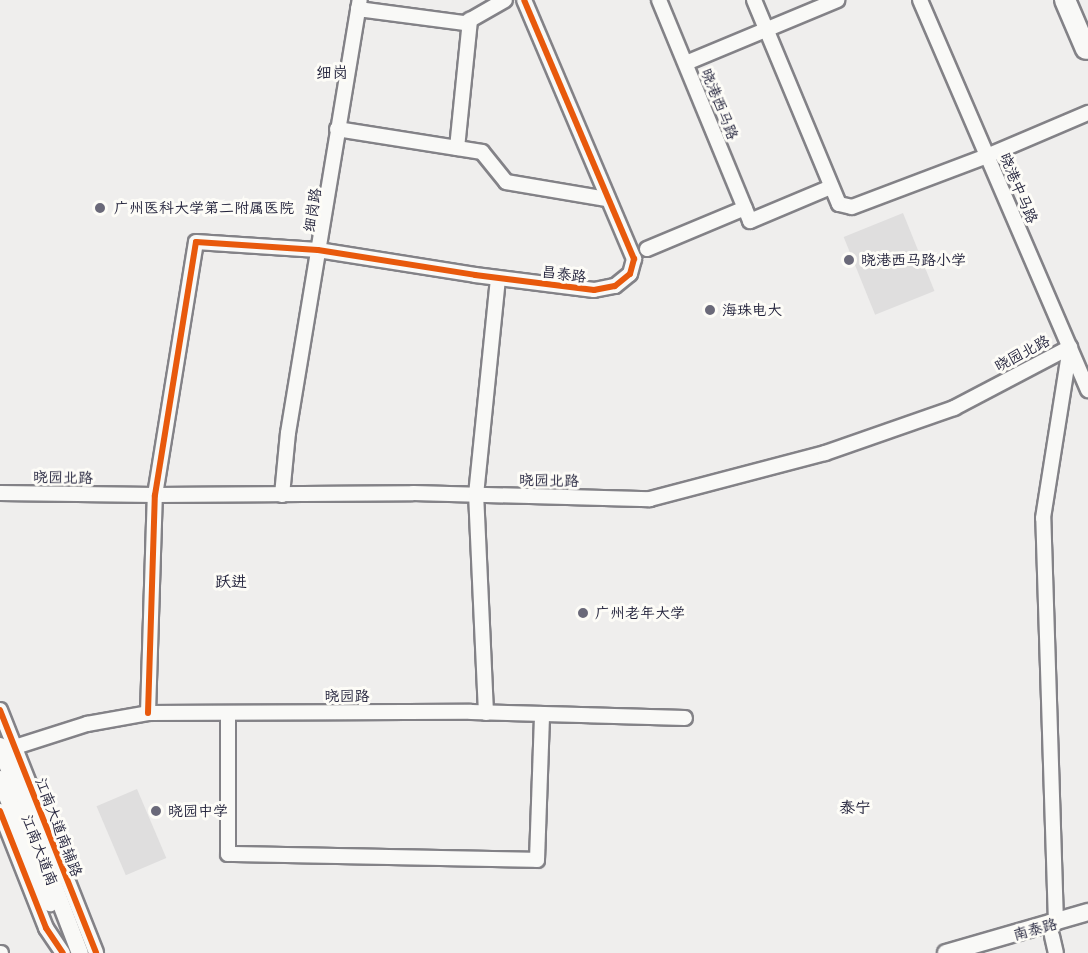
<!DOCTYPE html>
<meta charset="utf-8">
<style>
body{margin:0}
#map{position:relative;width:1088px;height:953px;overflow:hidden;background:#efeeed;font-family:Mali,"LXGW WenKai TC",sans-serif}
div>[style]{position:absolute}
.green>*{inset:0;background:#dfdede;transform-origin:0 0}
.roads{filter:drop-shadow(2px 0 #838287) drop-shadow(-2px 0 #838287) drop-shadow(0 2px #838287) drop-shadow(0 -2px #838287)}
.minor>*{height:14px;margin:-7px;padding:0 7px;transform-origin:7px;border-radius:7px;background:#f9f9f7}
.major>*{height:16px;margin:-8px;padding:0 8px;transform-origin:8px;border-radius:8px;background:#f9f9f7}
.highway>*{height:20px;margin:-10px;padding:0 10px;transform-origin:10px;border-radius:10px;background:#f9f9f7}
.cycleway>*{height:6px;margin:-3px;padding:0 3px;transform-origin:3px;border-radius:3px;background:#e8590c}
.dots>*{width:16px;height:16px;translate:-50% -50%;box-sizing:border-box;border:3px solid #fdfcf7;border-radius:50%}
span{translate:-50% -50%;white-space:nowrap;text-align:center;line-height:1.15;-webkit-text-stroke:6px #fdfcf7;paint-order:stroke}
.street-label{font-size:15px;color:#22223b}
.poi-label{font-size:15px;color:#22223b}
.left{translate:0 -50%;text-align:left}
.neighbourhood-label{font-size:16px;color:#22223b}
</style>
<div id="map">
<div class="green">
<div style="left:903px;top:213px;width:84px;height:64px;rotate:68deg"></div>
<div style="left:137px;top:789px;width:75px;height:44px;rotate:67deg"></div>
</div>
<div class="roads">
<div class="minor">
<div style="left:659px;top:0;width:239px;rotate:67.6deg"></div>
<div style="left:750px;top:221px;width:88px;rotate:-22.8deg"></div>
<div style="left:754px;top:0;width:221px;rotate:67.4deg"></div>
<div style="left:839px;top:204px;width:13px;rotate:13deg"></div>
<div style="left:852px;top:207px;width:144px;rotate:-20.7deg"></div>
<div style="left:987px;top:156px;width:110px;rotate:-23.1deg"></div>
<div style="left:920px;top:0;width:425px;rotate:66.7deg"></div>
<div style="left:358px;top:9px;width:108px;rotate:7.5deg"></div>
<div style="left:465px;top:23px;width:46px;rotate:-29.9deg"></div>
<div style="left:686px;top:63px;width:164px;rotate:-22.6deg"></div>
<div style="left:337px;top:129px;width:147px;rotate:9deg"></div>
<div style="left:482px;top:152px;width:38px;rotate:51deg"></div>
<div style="left:506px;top:182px;width:102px;rotate:9.6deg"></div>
<div style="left:457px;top:148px;width:129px;rotate:-84.2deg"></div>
<div style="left:647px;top:249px;width:106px;rotate:-22.7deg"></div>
<div style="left:0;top:493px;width:155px;rotate:0.7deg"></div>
<div style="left:155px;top:495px;width:258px;rotate:-0.4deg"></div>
<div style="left:413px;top:493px;width:237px;rotate:1.5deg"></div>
<div style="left:650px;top:499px;width:181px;rotate:-14.7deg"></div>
<div style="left:825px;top:453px;width:137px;rotate:-19.2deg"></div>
<div style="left:954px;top:408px;width:131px;rotate:-27.7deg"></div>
<div style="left:282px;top:495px;width:62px;rotate:-84.5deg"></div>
<div style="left:288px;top:433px;width:439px;rotate:-80.6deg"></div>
<div style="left:0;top:710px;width:261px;rotate:68.4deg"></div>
<div style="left:148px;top:713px;width:218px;rotate:-88.2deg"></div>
<div style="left:155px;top:495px;width:256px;rotate:-80.8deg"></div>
<div style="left:196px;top:242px;width:122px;rotate:3.8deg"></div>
<div style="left:318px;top:250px;width:159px;rotate:9deg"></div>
<div style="left:475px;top:275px;width:120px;rotate:7.2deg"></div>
<div style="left:594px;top:290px;width:21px;rotate:-11deg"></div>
<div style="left:615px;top:286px;width:19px;rotate:-39deg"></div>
<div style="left:630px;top:274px;width:16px;rotate:-75deg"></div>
<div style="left:634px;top:259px;width:281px;rotate:-113deg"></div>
<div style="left:228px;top:713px;width:141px;rotate:90deg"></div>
<div style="left:228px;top:854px;width:309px;rotate:1.1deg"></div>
<div style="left:537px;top:860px;width:146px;rotate:-88deg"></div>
<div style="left:486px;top:713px;width:218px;rotate:-92.6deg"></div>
<div style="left:476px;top:495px;width:218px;rotate:-84.2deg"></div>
<div style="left:15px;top:747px;width:76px;rotate:-17.7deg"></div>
<div style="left:87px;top:724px;width:62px;rotate:-10.2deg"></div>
<div style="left:148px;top:713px;width:323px;rotate:-0.2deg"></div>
<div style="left:471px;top:712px;width:214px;rotate:1.6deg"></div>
<div style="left:0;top:811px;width:126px;rotate:68.5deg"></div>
<div style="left:46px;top:928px;width:30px;rotate:56deg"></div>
<div style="left:1056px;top:923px;width:405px;rotate:-91.8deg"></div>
<div style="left:1043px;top:518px;width:173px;rotate:-81deg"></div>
<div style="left:1052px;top:936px;width:17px;rotate:77deg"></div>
<div style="left:0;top:953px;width:1px"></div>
</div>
<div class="major">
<div style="left:0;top:746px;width:222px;rotate:68.9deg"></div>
<div style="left:0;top:779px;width:134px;rotate:68deg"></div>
<div style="left:946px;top:953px;width:148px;rotate:-16.1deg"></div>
</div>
<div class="highway">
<div style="left:1065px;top:0;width:53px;rotate:66.8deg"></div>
</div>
</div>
<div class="cycleway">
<div style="left:0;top:710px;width:261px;rotate:68.4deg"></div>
<div style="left:148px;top:713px;width:218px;rotate:-88.2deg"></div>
<div style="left:155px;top:495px;width:256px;rotate:-80.8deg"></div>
<div style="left:196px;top:242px;width:122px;rotate:3.8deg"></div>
<div style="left:318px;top:250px;width:159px;rotate:9deg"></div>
<div style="left:475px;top:275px;width:120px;rotate:7.2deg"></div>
<div style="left:594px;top:290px;width:21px;rotate:-11deg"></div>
<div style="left:615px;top:286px;width:19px;rotate:-39deg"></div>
<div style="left:630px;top:274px;width:16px;rotate:-75deg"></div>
<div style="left:634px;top:259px;width:281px;rotate:-113deg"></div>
<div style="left:0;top:811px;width:126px;rotate:68.5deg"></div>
<div style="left:46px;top:928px;width:30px;rotate:56deg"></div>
</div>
<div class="dots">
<div style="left:100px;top:208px;background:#6a6979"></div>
<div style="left:849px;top:260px;background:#6a6979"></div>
<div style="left:710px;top:310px;background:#6a6979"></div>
<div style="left:583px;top:613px;background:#6a6979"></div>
<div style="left:156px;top:811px;background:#6a6979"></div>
</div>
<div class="street-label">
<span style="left:720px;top:104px;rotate:68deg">晓港西马路</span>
<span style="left:1019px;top:188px;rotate:67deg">晓港中马路</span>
<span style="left:312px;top:210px;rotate:-81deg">细岗路</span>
<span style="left:564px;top:274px;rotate:7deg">昌泰路</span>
<span style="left:1022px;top:353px;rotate:-28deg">晓园北路</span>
<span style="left:63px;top:477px;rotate:1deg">晓园北路</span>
<span style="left:549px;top:480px;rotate:1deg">晓园北路</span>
<span style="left:347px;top:696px">晓园路</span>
<span style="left:59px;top:827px;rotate:69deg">江南大道南辅路</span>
<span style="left:40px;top:850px;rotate:69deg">江南大道南</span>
<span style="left:1035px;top:929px;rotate:-16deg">南泰路</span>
</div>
<div class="poi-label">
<span class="left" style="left:114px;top:208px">广州医科大学第二附属医院</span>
<span class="left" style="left:861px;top:260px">晓港西马路小学</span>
<span class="left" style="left:722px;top:310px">海珠电大</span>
<span class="left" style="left:595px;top:613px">广州老年大学</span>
<span class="left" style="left:168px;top:811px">晓园中学</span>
</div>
<div class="neighbourhood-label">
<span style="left:332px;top:72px">细岗</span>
<span style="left:231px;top:581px">跃进</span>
<span style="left:855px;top:807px">泰宁</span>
</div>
</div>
